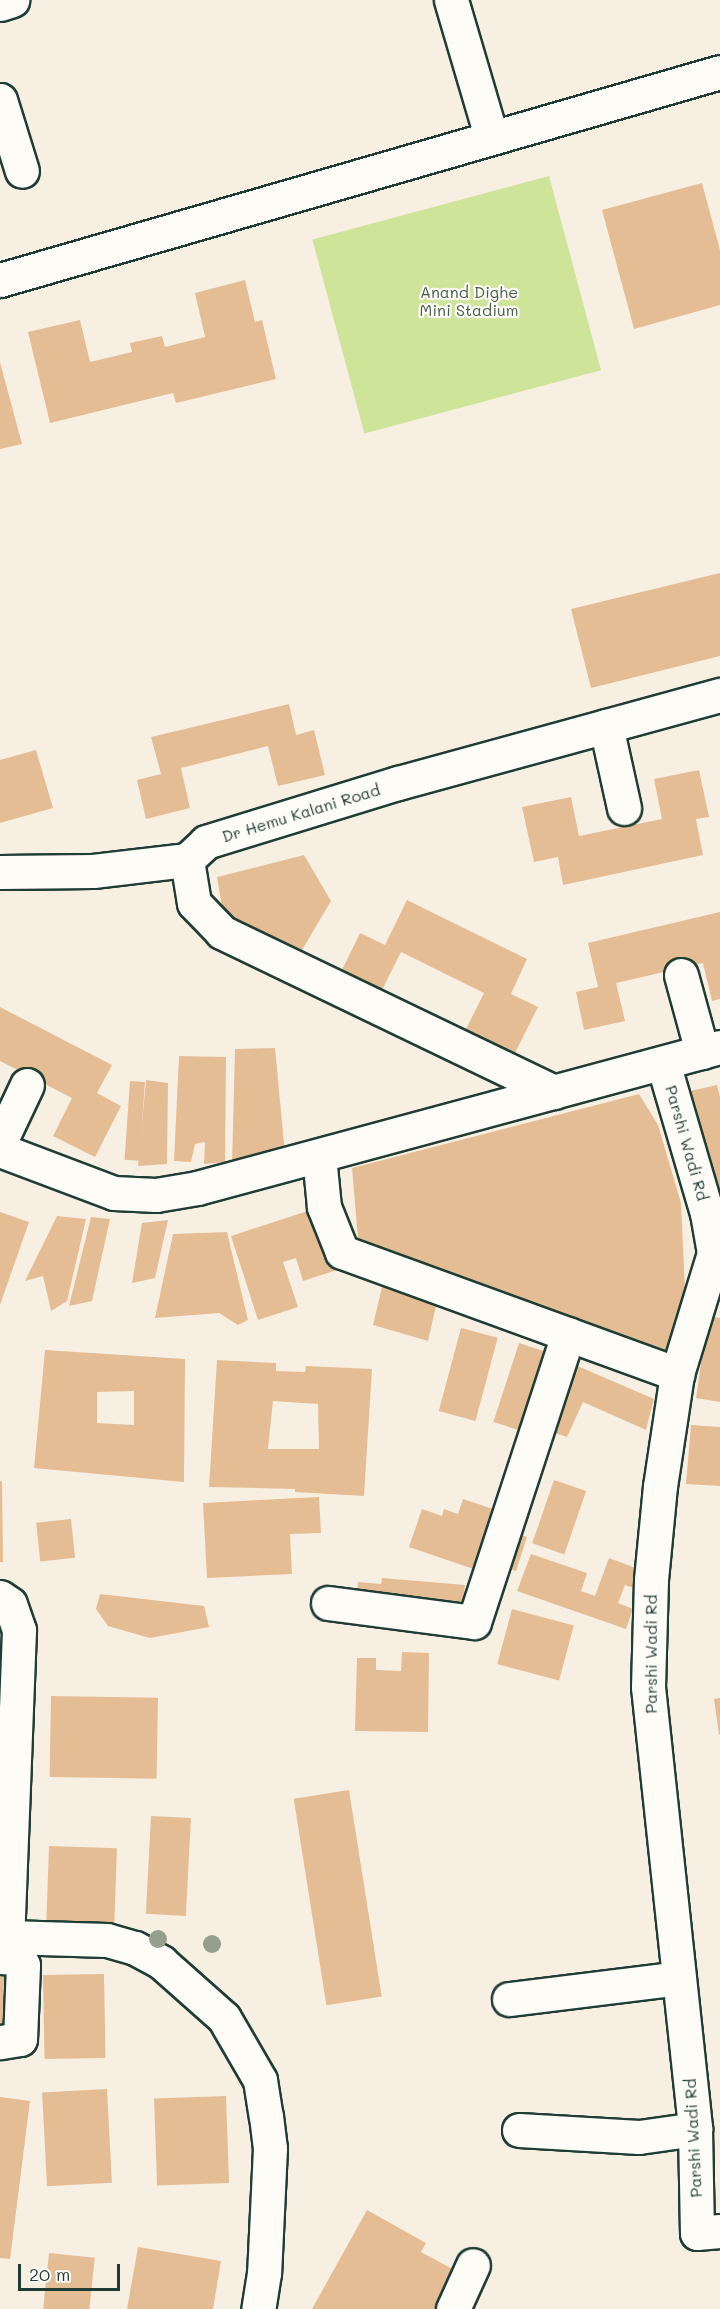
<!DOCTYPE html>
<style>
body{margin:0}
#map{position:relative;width:720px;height:2309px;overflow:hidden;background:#f8efe3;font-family:Mali,sans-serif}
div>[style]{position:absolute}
.green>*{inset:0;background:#cee499;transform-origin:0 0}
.building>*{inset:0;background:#e5bd95;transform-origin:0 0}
.roads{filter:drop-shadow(2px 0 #1f3d34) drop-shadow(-2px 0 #1f3d34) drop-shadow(0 2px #1f3d34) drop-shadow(0 -2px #1f3d34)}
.minor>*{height:33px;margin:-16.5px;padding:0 16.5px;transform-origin:16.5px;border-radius:16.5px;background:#fdfcf7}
.trees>*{width:18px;height:18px;margin:-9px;border-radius:50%;background:#949f8e}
span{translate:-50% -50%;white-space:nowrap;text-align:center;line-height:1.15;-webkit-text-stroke:4.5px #fdfcf7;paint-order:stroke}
.park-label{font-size:16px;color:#425e48}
.street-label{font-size:16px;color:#1f3d34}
.scale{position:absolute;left:18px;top:2264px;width:102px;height:27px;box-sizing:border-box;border:3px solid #1f3d34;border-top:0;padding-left:8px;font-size:18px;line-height:21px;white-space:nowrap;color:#1f3d34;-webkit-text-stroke:4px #fdfcf7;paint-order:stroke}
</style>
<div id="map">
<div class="green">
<div style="left:549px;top:176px;width:201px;height:245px;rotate:75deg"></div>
</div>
<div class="building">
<div style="clip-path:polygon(702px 183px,720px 250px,720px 305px,634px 329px,602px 210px)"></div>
<div style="clip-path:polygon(245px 280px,255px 322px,262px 320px,276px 379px,176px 403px,173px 393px,50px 423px,28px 332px,80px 320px,90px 362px,132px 352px,130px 343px,162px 336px,165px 347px,205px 337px,195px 293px)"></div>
<div style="clip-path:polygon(0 362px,22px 444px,0 449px)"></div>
<div style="clip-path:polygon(720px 573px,720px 656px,591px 688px,571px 609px)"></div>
<div style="clip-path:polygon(289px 704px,296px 735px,314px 730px,325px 775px,278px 786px,268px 746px,181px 768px,190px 808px,146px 819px,137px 780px,161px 774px,151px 737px)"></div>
<div style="clip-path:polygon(36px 750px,53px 808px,0 823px,0 760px)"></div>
<div style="clip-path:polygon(699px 770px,709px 817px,696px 819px,703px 855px,563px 885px,558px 857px,534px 862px,522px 807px,571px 797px,579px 836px,662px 819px,654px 779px)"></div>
<div style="clip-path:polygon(304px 855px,331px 901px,302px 950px,223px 913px,217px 877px)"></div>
<div style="clip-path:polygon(407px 900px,527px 959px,511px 994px,538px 1007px,513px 1057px,464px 1033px,484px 993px,401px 952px,381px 992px,341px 972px,360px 933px,385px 945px)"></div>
<div style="clip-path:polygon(720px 912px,720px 999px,712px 1001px,703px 963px,616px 983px,625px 1021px,584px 1030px,576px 992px,598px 987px,588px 943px)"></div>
<div style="clip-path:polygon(0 1007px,112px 1065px,97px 1093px,121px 1106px,95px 1157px,53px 1136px,72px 1098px,0 1061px)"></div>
<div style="clip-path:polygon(275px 1048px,285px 1154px,232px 1164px,235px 1049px)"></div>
<div style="clip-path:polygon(179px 1056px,226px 1057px,225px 1162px,204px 1164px,205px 1142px,195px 1144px,191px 1162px,174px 1161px)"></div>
<div style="clip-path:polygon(146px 1080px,168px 1083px,167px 1164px,138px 1166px)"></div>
<div style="left:130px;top:1081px;width:15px;height:79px;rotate:4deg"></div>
<div style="clip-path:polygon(717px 1085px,720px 1097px,720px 1228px,681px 1093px)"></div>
<div style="clip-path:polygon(639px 1094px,658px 1125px,681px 1203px,685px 1289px,666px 1353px,358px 1238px,352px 1168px)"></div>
<div style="clip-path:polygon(320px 1207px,340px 1269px,303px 1281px,296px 1258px,283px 1262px,298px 1307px,258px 1320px,231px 1236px)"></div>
<div style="clip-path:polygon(0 1212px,29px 1222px,0 1305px)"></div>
<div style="clip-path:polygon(57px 1216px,86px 1219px,67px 1301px,51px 1311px,43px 1276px,25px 1281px)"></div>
<div style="clip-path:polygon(91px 1217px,110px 1219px,92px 1301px,69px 1306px)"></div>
<div style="clip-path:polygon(168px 1220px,155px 1278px,132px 1283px,142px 1223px)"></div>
<div style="clip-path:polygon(227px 1232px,248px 1320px,238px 1325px,219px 1313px,155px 1318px,173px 1234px)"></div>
<div style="clip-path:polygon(385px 1274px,439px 1293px,428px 1341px,373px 1325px)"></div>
<div style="clip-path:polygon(708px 1316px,720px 1318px,720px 1402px,696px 1398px)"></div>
<div style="left:461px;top:1328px;width:38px;height:86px;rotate:15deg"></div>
<div style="left:519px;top:1343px;width:39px;height:83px;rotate:18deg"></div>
<div style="clip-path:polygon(evenodd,45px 1350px,185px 1359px,184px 1482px,34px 1468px,45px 1350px,134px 1391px,134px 1425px,97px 1423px,97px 1392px,134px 1391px)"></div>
<div style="clip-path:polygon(evenodd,217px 1360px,276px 1363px,276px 1371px,305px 1372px,306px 1366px,372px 1369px,364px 1496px,295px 1492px,295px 1489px,209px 1487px,217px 1360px,273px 1401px,318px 1404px,319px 1449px,268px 1449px,273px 1401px)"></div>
<div style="clip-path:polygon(566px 1361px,654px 1399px,646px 1430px,583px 1402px,567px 1437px,542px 1429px)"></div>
<div style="clip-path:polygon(691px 1425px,720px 1427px,720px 1486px,686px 1484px)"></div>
<div style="left:554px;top:1480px;width:34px;height:67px;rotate:19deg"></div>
<div style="clip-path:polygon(0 1481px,2px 1481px,3px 1562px,0 1562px)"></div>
<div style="clip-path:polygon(319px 1497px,321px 1533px,290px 1534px,292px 1574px,207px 1578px,203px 1503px)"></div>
<div style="clip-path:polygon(463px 1499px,508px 1514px,503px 1529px,527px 1537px,516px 1571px,492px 1563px,488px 1574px,409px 1547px,422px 1509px,442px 1516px,444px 1509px,458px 1514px)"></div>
<div style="left:71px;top:1519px;width:39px;height:35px;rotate:84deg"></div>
<div style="clip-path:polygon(531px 1554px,587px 1573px,581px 1591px,595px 1596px,609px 1558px,641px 1570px,634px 1588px,625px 1585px,618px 1603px,633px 1609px,626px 1629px,517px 1591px)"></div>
<div style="clip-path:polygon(382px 1578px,465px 1585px,464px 1591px,493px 1594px,491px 1620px,355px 1616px,358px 1582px,381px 1584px)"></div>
<div style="clip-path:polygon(100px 1594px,204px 1606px,209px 1627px,150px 1638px,108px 1626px,96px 1609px)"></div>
<div style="left:512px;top:1609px;width:64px;height:57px;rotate:15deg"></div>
<div style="clip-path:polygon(402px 1652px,429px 1653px,428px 1732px,355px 1731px,357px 1658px,376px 1658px,376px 1670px,401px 1671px)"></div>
<div style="left:51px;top:1696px;width:107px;height:81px;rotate:1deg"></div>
<div style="clip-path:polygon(720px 1698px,720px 1735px,719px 1735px,714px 1699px)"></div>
<div style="left:349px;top:1790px;width:209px;height:56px;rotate:81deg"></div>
<div style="left:151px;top:1816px;width:40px;height:98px;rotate:3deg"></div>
<div style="left:49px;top:1846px;width:68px;height:83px;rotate:2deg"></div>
<div style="left:0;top:1962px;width:18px;height:70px"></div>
<div style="left:104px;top:1974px;width:84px;height:61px;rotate:89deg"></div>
<div style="left:107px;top:2089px;width:94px;height:65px;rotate:87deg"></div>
<div style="left:226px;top:2096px;width:87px;height:72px;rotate:88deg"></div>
<div style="clip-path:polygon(0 2097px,30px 2101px,10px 2259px,0 2258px)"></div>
<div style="clip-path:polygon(367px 2210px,426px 2243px,421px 2252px,458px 2272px,438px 2309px,312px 2309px)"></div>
<div style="clip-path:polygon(138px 2247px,221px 2261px,213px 2309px,127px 2309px)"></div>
<div style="left:49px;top:2253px;width:46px;height:56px;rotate:6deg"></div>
</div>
<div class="roads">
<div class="minor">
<div style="left:451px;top:0;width:142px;rotate:73.6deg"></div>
<div style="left:0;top:4px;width:13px;rotate:-18deg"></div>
<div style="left:0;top:100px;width:74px;rotate:72.8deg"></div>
<div style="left:0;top:280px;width:749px;rotate:-16.11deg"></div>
<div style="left:606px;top:726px;width:84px;rotate:77.6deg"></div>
<div style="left:0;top:872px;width:93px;rotate:-0.6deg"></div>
<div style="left:93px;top:871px;width:95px;rotate:-6.7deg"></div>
<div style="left:681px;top:975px;width:80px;rotate:74.7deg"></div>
<div style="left:663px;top:1063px;width:156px;rotate:73.7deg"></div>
<div style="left:707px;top:1213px;width:41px;rotate:80.1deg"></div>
<div style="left:714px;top:1253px;width:127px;rotate:107deg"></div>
<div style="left:677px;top:1374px;width:113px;rotate:98.6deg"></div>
<div style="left:660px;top:1486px;width:94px;rotate:95.5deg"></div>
<div style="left:651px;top:1580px;width:107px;rotate:91.6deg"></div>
<div style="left:648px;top:1687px;width:444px;rotate:83.9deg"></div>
<div style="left:695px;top:2129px;width:104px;rotate:88.9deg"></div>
<div style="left:697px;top:2233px;width:23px;rotate:-5deg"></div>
<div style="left:554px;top:1092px;width:369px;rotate:-154.3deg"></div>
<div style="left:222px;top:932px;width:40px;rotate:-134deg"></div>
<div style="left:194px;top:903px;width:44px;rotate:-99.2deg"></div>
<div style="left:187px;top:860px;width:26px;rotate:-43deg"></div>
<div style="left:206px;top:842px;width:201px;rotate:-17.1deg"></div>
<div style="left:398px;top:783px;width:334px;rotate:-15.3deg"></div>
<div style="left:0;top:1142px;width:63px;rotate:-64.7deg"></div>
<div style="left:0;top:1150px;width:122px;rotate:20.7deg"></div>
<div style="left:114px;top:1193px;width:42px;rotate:2.7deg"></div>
<div style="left:156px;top:1195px;width:42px;rotate:-9.7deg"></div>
<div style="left:197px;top:1188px;width:542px;rotate:-15.09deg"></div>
<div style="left:319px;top:1156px;width:51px;rotate:84.4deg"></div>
<div style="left:324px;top:1207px;width:48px;rotate:68.2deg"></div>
<div style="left:342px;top:1252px;width:357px;rotate:20deg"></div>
<div style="left:0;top:1597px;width:12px;rotate:35deg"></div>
<div style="left:10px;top:1604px;width:28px;rotate:71deg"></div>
<div style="left:19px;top:1630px;width:307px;rotate:92.2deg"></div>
<div style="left:7px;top:1937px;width:100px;rotate:1.7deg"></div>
<div style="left:107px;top:1940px;width:29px;rotate:16deg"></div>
<div style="left:135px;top:1948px;width:30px;rotate:28deg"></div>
<div style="left:161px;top:1962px;width:84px;rotate:41.6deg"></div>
<div style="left:224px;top:2018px;width:72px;rotate:59.9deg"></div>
<div style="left:260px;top:2080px;width:36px;rotate:81deg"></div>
<div style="left:266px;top:2116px;width:32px;rotate:83deg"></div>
<div style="left:270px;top:2148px;width:125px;rotate:92.7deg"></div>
<div style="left:264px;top:2273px;width:36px;rotate:99deg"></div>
<div style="left:328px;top:1603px;width:147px;rotate:7.4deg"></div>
<div style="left:474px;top:1622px;width:303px;rotate:-71.9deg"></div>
<div style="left:0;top:1957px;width:19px;rotate:3deg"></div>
<div style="left:19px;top:1958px;width:8px;rotate:60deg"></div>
<div style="left:23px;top:1965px;width:74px;rotate:92.3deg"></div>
<div style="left:20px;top:2039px;width:20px;rotate:171deg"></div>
<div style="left:509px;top:1999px;width:171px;rotate:-7deg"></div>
<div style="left:519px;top:2130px;width:120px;rotate:3.3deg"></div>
<div style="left:639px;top:2137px;width:57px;rotate:-8.1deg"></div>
<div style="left:453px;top:2309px;width:48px;rotate:-65.6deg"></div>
</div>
</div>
<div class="trees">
<div style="left:158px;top:1939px"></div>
<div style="left:212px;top:1944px"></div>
</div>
<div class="park-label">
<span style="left:469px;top:301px">Anand Dighe<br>Mini Stadium</span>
</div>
<div class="street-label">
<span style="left:301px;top:813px;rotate:-17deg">Dr Hemu Kalani Road</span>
<span style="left:687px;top:1143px;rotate:74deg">Parshi Wadi Rd</span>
<span style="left:651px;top:1654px;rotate:-90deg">Parshi Wadi Rd</span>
<span style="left:693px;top:2138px;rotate:-93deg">Parshi Wadi Rd</span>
</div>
<div class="scale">20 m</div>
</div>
